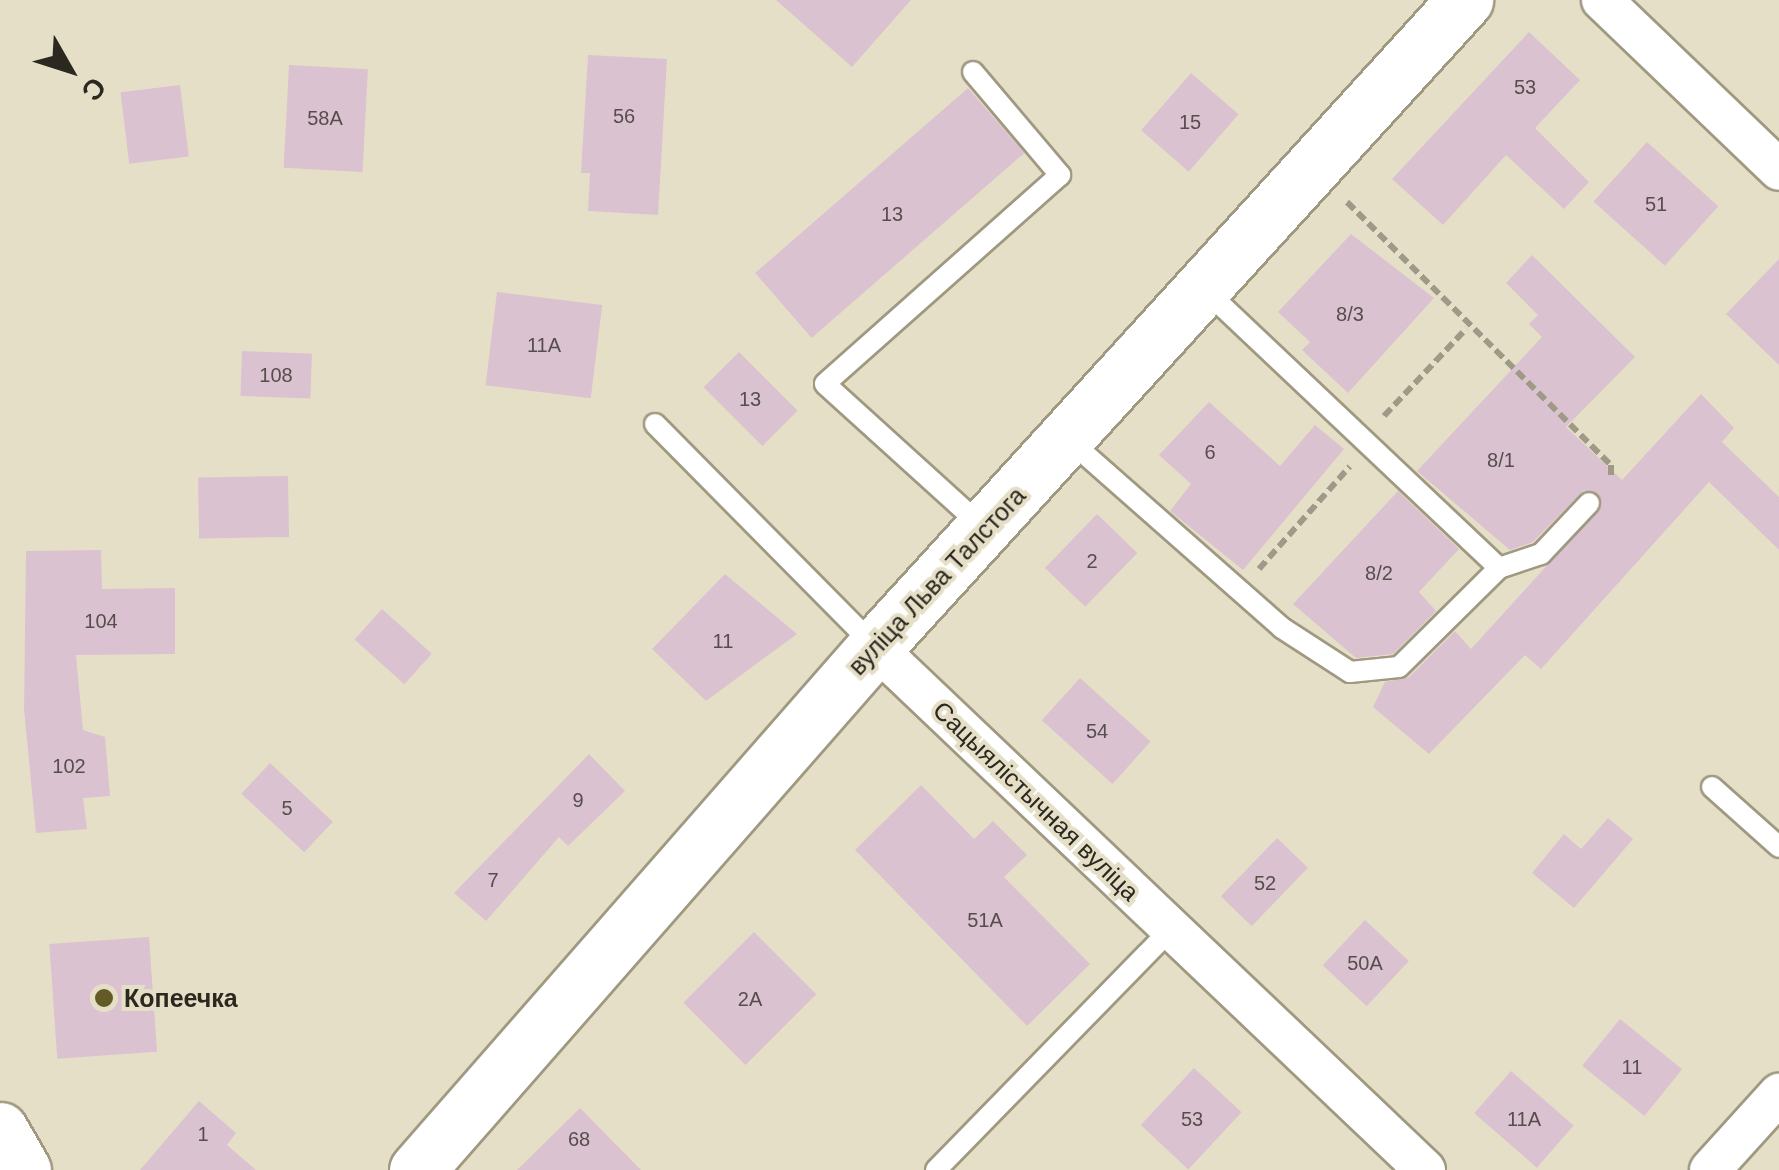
<!DOCTYPE html>
<meta charset="utf-8">
<style>
body{margin:0}
#map{position:relative;width:1779px;height:1170px;overflow:hidden;background:#e6dfc7;font-family:Arial,sans-serif}
div>[style]{position:absolute}
.building>*{inset:0;background:#dbc2d1;transform-origin:0 0}
.path>*{height:6px;margin-top:-3px;transform-origin:0;background:repeating-linear-gradient(90deg,#9f9a88 0 10px,transparent 0 15px)}
.roads{filter:drop-shadow(2px 0 #9f9982) drop-shadow(-2px 0 #9f9982) drop-shadow(0 2px #9f9982) drop-shadow(0 -2px #9f9982)}
.lane>*{height:20px;margin:-10px;padding:0 10px;transform-origin:10px;border-radius:10px;background:#fff}
.street>*{height:40px;margin:-20px;padding:0 20px;transform-origin:20px;border-radius:20px;background:#fff}
.secondary>*{height:55px;margin:-27.5px;padding:0 27.5px;transform-origin:27.5px;border-radius:27.5px;background:#fff}
.dots>*{width:28px;height:28px;translate:-50% -50%;box-sizing:border-box;border:5px solid #e6dfc7;border-radius:50%}
span{translate:-50% -50%;white-space:nowrap;text-align:center;line-height:1.15;-webkit-text-stroke:8px #e6dfc7;paint-order:stroke}
.number-label{font-size:20px;color:#564e4c}
.number-label span{-webkit-text-stroke-width:0}
.street-label{font-size:25px;color:#2a281f}
.poi-label{font-size:25px;color:#2a281f;font-weight:700}
.left{translate:0 -50%;text-align:left}
.north{position:absolute;left:20px;top:20px;width:100px;height:100px;-webkit-text-stroke:8px #e6dfc7;paint-order:stroke;rotate:129deg;font-size:28px;font-weight:700;line-height:40px;text-align:center;color:#2a281f}
.north::after{content:'';display:block;margin:auto;width:35px;height:45px;background:#2a281f;clip-path:polygon(50% 0,100% 100%,50% 72%,0 100%)}
</style>
<div id="map">
<div class="building">
<div style="clip-path:polygon(776px 0,911px 0,852px 67px)"></div>
<div style="clip-path:polygon(1529px 32px,1580px 80px,1535px 128px,1589px 182px,1564px 209px,1506px 155px,1443px 225px,1392px 179px)"></div>
<div style="clip-path:polygon(588px 55px,667px 59px,658px 215px,588px 211px,590px 173px,581px 173px)"></div>
<div style="left:289px;top:65px;width:79px;height:103px;rotate:3deg"></div>
<div style="left:1191px;top:73px;width:63px;height:76px;rotate:41deg"></div>
<div style="left:180px;top:85px;width:72px;height:60px;rotate:83deg"></div>
<div style="left:968px;top:88px;width:86px;height:282px;rotate:49deg"></div>
<div style="left:1647px;top:142px;width:96px;height:80px;rotate:42deg"></div>
<div style="clip-path:polygon(1351px 234px,1434px 298px,1348px 393px,1302px 350px,1310px 342px,1278px 312px)"></div>
<div style="clip-path:polygon(1532px 255px,1635px 357px,1566px 427px,1622px 480px,1701px 394px,1734px 428px,1722px 442px,1779px 497px,1779px 550px,1709px 482px,1541px 669px,1525px 655px,1429px 754px,1373px 707px,1385px 682px,1409px 677px,1455px 631px,1471px 649px,1602px 505px,1584px 490px,1533px 542px,1510px 550px,1417px 471px,1542px 337px,1529px 324px,1538px 315px,1506px 283px)"></div>
<div style="clip-path:polygon(1779px 259px,1779px 365px,1726px 314px)"></div>
<div style="left:497px;top:292px;width:106px;height:94px;rotate:7deg"></div>
<div style="left:242px;top:351px;width:70px;height:45px;rotate:2deg"></div>
<div style="left:739px;top:352px;width:83px;height:50px;rotate:45deg"></div>
<div style="clip-path:polygon(1209px 402px,1280px 466px,1315px 425px,1344px 449px,1243px 570px,1170px 511px,1191px 484px,1159px 455px)"></div>
<div style="left:288px;top:476px;width:61px;height:90px;rotate:89deg"></div>
<div style="clip-path:polygon(1398px 491px,1459px 549px,1419px 592px,1436px 611px,1393px 654px,1356px 658px,1293px 604px)"></div>
<div style="left:1097px;top:514px;width:56px;height:75px;rotate:44deg"></div>
<div style="clip-path:polygon(101px 550px,102px 589px,175px 588px,175px 654px,76px 655px,83px 730px,105px 737px,110px 796px,83px 798px,87px 829px,36px 833px,24px 709px,26px 551px)"></div>
<div style="clip-path:polygon(725px 574px,797px 634px,706px 701px,652px 649px)"></div>
<div style="left:382px;top:609px;width:67px;height:41px;rotate:42deg"></div>
<div style="left:1080px;top:678px;width:95px;height:57px;rotate:42deg"></div>
<div style="clip-path:polygon(589px 754px,625px 791px,568px 846px,559px 837px,486px 921px,454px 893px)"></div>
<div style="left:270px;top:763px;width:86px;height:42px;rotate:43deg"></div>
<div style="clip-path:polygon(921px 785px,974px 839px,993px 821px,1027px 855px,1004px 877px,1090px 964px,1027px 1026px,855px 850px)"></div>
<div style="clip-path:polygon(1608px 818px,1633px 839px,1574px 908px,1532px 873px,1564px 834px,1581px 849px)"></div>
<div style="left:1277px;top:838px;width:43px;height:81px;rotate:44deg"></div>
<div style="left:1365px;top:920px;width:60px;height:62px;rotate:43deg"></div>
<div style="left:754px;top:932px;width:88px;height:100px;rotate:45deg"></div>
<div style="left:149px;top:937px;width:115px;height:100px;rotate:86deg"></div>
<div style="left:1620px;top:1019px;width:80px;height:60px;rotate:39deg"></div>
<div style="left:1194px;top:1068px;width:65px;height:78px;rotate:43deg"></div>
<div style="left:1511px;top:1071px;width:83px;height:56px;rotate:41deg"></div>
<div style="clip-path:polygon(199px 1101px,236px 1133px,227px 1145px,256px 1170px,140px 1170px)"></div>
<div style="clip-path:polygon(580px 1108px,641px 1170px,517px 1170px)"></div>
</div>
<div class="path">
<div style="left:1347px;top:202px;width:373px;rotate:44.9deg"></div>
<div style="left:1611px;top:465px;width:14px;rotate:90deg"></div>
<div style="left:1384px;top:416px;width:120px;rotate:-46.7deg"></div>
<div style="left:1259px;top:569px;width:137px;rotate:-48.5deg"></div>
</div>
<div class="roads">
<div class="lane">
<div style="left:973px;top:72px;width:135px;rotate:49.8deg"></div>
<div style="left:1060px;top:175px;width:314px;rotate:138.4deg"></div>
<div style="left:825px;top:384px;width:215px;rotate:42.2deg"></div>
<div style="left:1204px;top:289px;width:406px;rotate:43.4deg"></div>
<div style="left:655px;top:424px;width:311px;rotate:45.3deg"></div>
<div style="left:1069px;top:440px;width:284px;rotate:41.4deg"></div>
<div style="left:1282px;top:628px;width:81px;rotate:32.9deg"></div>
<div style="left:1350px;top:672px;width:49px;rotate:-5.8deg"></div>
<div style="left:1399px;top:667px;width:141px;rotate:-44.7deg"></div>
<div style="left:1499px;top:568px;width:44px;rotate:-18.4deg"></div>
<div style="left:1541px;top:554px;width:70px;rotate:-46.7deg"></div>
<div style="left:1712px;top:787px;width:90px;rotate:41.8deg"></div>
<div style="left:936px;top:1170px;width:335px;rotate:-45.7deg"></div>
</div>
<div class="street">
<div style="left:1602px;top:0;width:245px;rotate:43.8deg"></div>
<div style="left:875px;top:647px;width:759px;rotate:43.56deg"></div>
<div style="left:1710px;top:1170px;width:103px;rotate:-47.8deg"></div>
</div>
<div class="secondary">
<div style="left:0;top:1130px;width:46px;rotate:60.1deg"></div>
<div style="left:417px;top:1170px;width:695px;rotate:-48.79deg"></div>
<div style="left:875px;top:647px;width:876px;rotate:-47.64deg"></div>
</div>
</div>
<div class="dots">
<div style="left:104px;top:998px;background:#635b27"></div>
</div>
<div class="number-label">
<span style="left:1525px;top:87px">53</span>
<span style="left:624px;top:116px">56</span>
<span style="left:325px;top:118px">58А</span>
<span style="left:1190px;top:122px">15</span>
<span style="left:1656px;top:204px">51</span>
<span style="left:892px;top:214px">13</span>
<span style="left:1350px;top:314px">8/3</span>
<span style="left:544px;top:345px">11А</span>
<span style="left:276px;top:375px">108</span>
<span style="left:750px;top:399px">13</span>
<span style="left:1210px;top:452px">6</span>
<span style="left:1501px;top:460px">8/1</span>
<span style="left:1092px;top:561px">2</span>
<span style="left:1379px;top:573px">8/2</span>
<span style="left:101px;top:621px">104</span>
<span style="left:723px;top:641px">11</span>
<span style="left:1097px;top:731px">54</span>
<span style="left:69px;top:766px">102</span>
<span style="left:578px;top:800px">9</span>
<span style="left:287px;top:808px">5</span>
<span style="left:493px;top:880px">7</span>
<span style="left:1265px;top:883px">52</span>
<span style="left:985px;top:920px">51А</span>
<span style="left:1365px;top:963px">50А</span>
<span style="left:750px;top:999px">2А</span>
<span style="left:1632px;top:1067px">11</span>
<span style="left:1192px;top:1119px">53</span>
<span style="left:1524px;top:1119px">11А</span>
<span style="left:203px;top:1134px">1</span>
<span style="left:579px;top:1139px">68</span>
</div>
<div class="street-label">
<span style="left:937px;top:581px;rotate:-47deg">вуліца Льва Талстога</span>
<span style="left:1036px;top:801px;rotate:44deg">Сацыялістычная вуліца</span>
</div>
<div class="poi-label">
<span class="left" style="left:124px;top:998px">Копеечка</span>
</div>
<div class="north">С</div>
</div>
